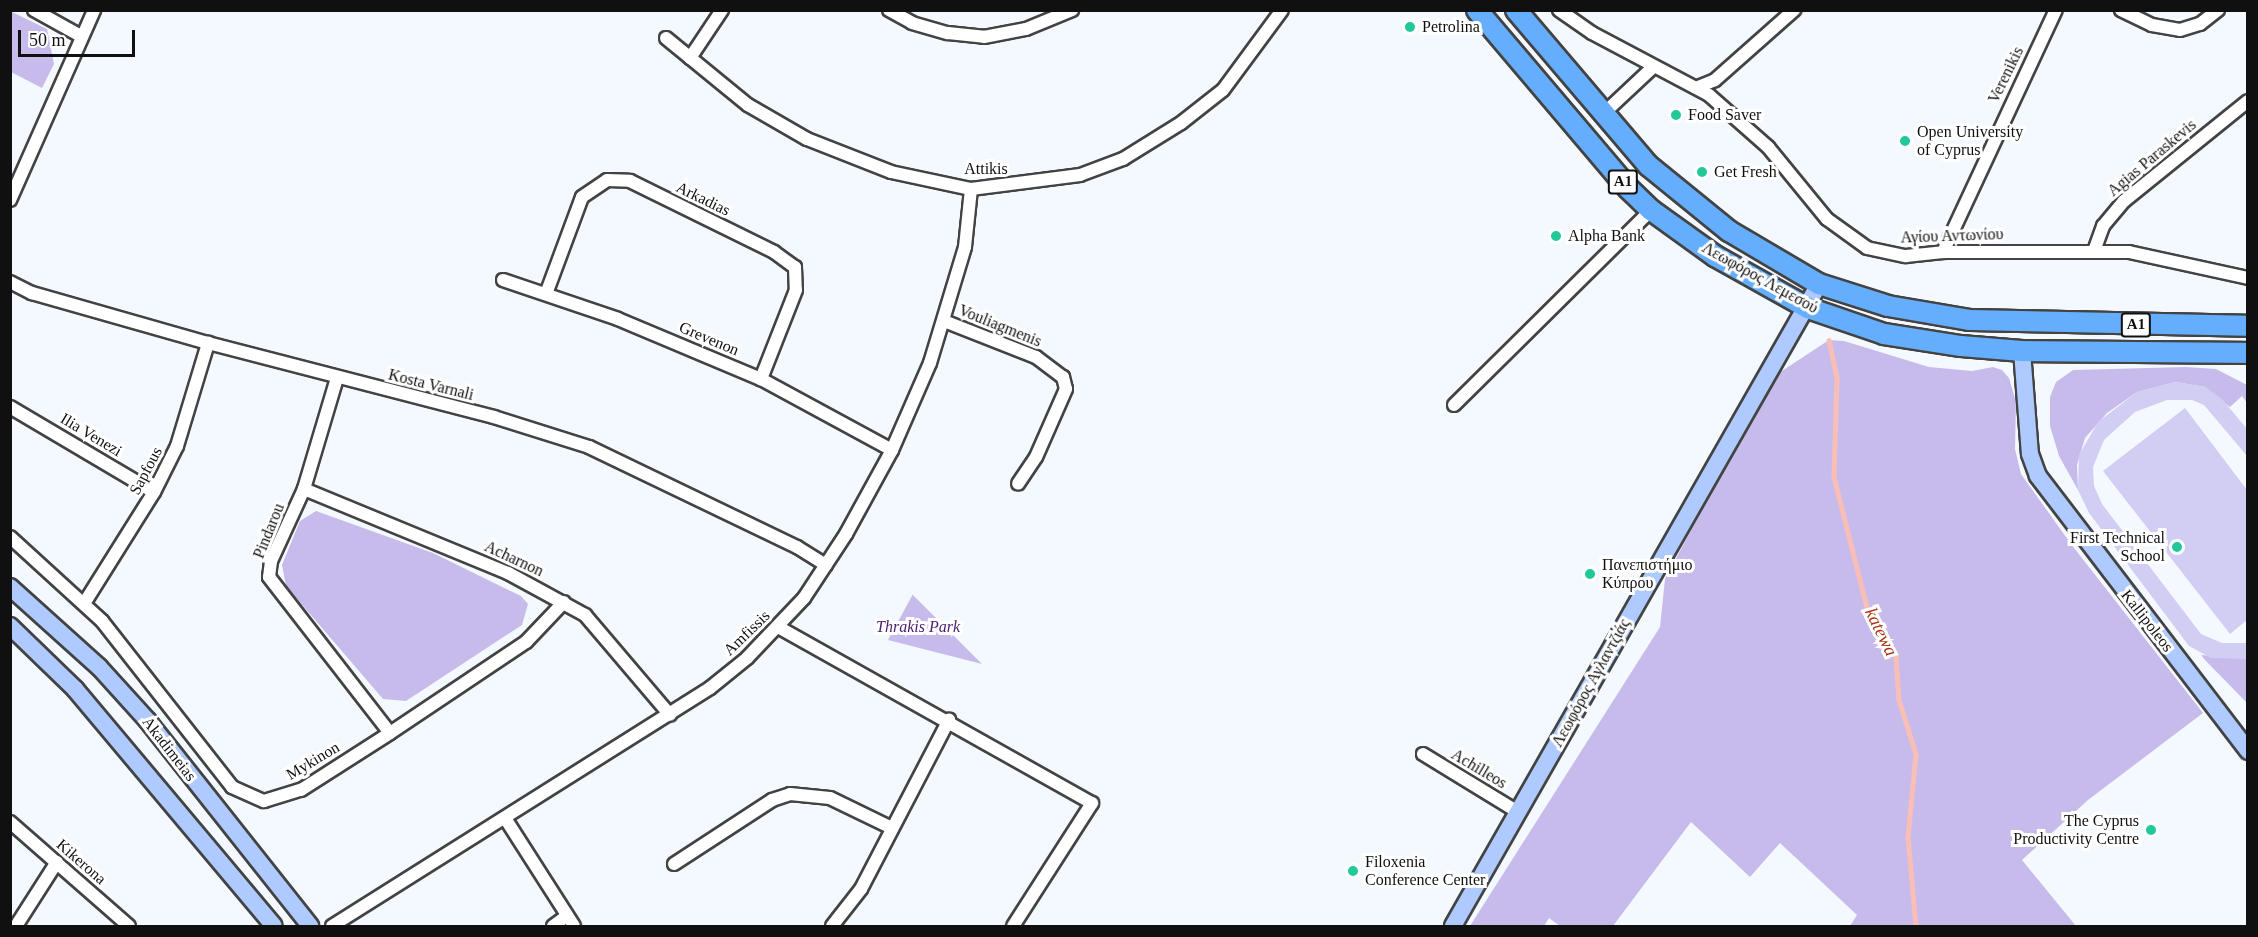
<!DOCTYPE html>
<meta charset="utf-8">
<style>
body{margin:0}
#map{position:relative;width:2258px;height:937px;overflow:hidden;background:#f4f9ff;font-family:"Times New Roman",serif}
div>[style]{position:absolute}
.green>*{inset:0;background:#c7bbec}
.pitch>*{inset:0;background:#d1cdf3}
.stream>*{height:4.5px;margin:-2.25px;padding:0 2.25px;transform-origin:2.25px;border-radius:2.25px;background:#f9bfb6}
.roads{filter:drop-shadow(2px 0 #434343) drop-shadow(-2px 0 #434343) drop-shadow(0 2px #434343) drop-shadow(0 -2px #434343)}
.minor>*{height:12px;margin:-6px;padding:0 6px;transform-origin:6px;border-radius:6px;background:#fff}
.secondary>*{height:16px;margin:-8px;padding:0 8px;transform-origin:8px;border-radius:8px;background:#afcaff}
.primary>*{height:20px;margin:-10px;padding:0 10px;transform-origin:10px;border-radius:10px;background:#65aefd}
.dots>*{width:16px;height:16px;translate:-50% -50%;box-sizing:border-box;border:3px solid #fff;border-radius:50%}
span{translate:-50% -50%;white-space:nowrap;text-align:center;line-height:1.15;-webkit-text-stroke:6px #fff;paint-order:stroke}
.shield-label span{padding:2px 4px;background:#fff;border:2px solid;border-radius:4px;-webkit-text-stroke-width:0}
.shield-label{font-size:15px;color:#101010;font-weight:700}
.poi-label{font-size:16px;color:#101010}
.left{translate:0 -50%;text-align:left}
.right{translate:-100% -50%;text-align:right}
.street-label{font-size:16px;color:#101010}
.park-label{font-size:16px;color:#491c6c;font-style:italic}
.water-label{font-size:18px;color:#a93112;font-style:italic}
.frame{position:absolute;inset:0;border:12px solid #101010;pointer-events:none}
.scale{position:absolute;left:18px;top:30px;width:117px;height:27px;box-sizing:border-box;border:3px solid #101010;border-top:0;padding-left:8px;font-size:18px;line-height:21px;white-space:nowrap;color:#101010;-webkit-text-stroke:4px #fff;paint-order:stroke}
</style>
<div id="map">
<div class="green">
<div style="clip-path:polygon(10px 11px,47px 29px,54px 64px,42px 88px,11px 72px)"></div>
<div style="clip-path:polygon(1829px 340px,1844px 341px,1929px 367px,1972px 371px,1993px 367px,2002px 370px,2009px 378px,2016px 402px,2015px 449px,2021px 474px,2071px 544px,2203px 713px,2088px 800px,2022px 860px,2076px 926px,1850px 926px,1857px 915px,1780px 843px,1750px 877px,1691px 822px,1613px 926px,1560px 926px,1549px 918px,1544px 926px,1470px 926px,1660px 627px,1665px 579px,1762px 397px,1759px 386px)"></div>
<div style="clip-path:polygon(2186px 367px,2216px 369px,2247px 385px,2247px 403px,2242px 396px,2230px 407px,2205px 387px,2176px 382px,2137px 392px,2107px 413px,2085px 438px,2077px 465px,2078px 490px,2059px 456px,2050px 426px,2050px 397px,2056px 382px,2073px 370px)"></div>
<div style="clip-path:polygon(316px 511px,433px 553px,521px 596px,528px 604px,522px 625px,406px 701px,383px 699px,286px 586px,282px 565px,300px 521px)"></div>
<div style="clip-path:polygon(913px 594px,913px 595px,982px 664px,888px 640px)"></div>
<div style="clip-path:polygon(2201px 655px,2247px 659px,2247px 703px,2206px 661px)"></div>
</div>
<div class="pitch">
<div style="clip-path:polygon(2176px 382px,2205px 387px,2222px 399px,2247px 429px,2247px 456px,2204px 405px,2192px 400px,2167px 400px,2135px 412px,2104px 440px,2093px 467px,2094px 486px,2102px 504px,2201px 634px,2222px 643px,2247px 643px,2247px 659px,2211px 658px,2189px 646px,2089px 513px,2078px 490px,2079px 455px,2098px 422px,2137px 392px)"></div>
<div style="clip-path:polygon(2185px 408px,2247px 490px,2247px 620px,2230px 634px,2103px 471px)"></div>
</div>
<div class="stream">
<div style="left:1829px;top:340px;width:38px;rotate:78deg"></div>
<div style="left:1837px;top:377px;width:100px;rotate:91.7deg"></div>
<div style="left:1834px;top:477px;width:138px;rotate:75.8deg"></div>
<div style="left:1868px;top:611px;width:54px;rotate:58.7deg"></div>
<div style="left:1896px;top:657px;width:43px;rotate:86deg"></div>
<div style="left:1899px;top:700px;width:57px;rotate:72.5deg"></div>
<div style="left:1916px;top:754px;width:83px;rotate:95.5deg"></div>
<div style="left:1908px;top:837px;width:89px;rotate:84.9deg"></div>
</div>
<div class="roads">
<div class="minor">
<div style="left:34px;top:10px;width:54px;rotate:29deg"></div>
<div style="left:889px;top:10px;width:26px;rotate:29deg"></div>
<div style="left:912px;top:23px;width:37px;rotate:16deg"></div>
<div style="left:948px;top:33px;width:36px;rotate:6deg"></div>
<div style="left:984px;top:37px;width:43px;rotate:-10.8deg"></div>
<div style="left:1026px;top:29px;width:50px;rotate:-22.4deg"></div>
<div style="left:1559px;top:10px;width:40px;rotate:34.9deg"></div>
<div style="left:1592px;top:33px;width:132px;rotate:27.9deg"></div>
<div style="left:1709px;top:95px;width:79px;rotate:41.4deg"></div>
<div style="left:1768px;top:147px;width:93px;rotate:50.7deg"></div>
<div style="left:1827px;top:219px;width:49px;rotate:35.9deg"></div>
<div style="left:1867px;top:248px;width:40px;rotate:12deg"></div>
<div style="left:1906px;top:256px;width:37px;rotate:-6deg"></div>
<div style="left:1943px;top:252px;width:186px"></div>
<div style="left:2129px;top:252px;width:122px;rotate:12.3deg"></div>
<div style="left:2121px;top:10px;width:34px;rotate:26deg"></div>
<div style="left:2152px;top:25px;width:28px;rotate:10deg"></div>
<div style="left:2180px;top:30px;width:21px;rotate:-17deg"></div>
<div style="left:2200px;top:24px;width:23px;rotate:-38deg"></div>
<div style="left:666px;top:38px;width:106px;rotate:39.3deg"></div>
<div style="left:748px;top:105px;width:68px;rotate:30deg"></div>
<div style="left:807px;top:139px;width:90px;rotate:21.4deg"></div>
<div style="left:891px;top:172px;width:82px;rotate:12deg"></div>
<div style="left:971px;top:189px;width:110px;rotate:-7.3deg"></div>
<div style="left:1080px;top:175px;width:46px;rotate:-20.4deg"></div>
<div style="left:1123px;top:159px;width:68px;rotate:-31.8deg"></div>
<div style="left:1181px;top:123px;width:53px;rotate:-38.2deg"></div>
<div style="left:1223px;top:90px;width:99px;rotate:-53.6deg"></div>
<div style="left:690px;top:58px;width:58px;rotate:-56.3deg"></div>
<div style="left:1698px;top:87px;width:18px;rotate:-22deg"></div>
<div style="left:1715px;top:80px;width:106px;rotate:-41.5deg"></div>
<div style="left:1603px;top:114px;width:69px;rotate:-43.2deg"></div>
<div style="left:10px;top:200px;width:208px;rotate:-66.1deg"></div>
<div style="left:2094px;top:251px;width:27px;rotate:-70deg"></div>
<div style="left:2103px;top:226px;width:33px;rotate:-50deg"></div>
<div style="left:2124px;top:201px;width:159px;rotate:-38.9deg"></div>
<div style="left:1943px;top:252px;width:267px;rotate:-65deg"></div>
<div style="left:503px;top:280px;width:121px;rotate:18.7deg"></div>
<div style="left:618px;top:319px;width:155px;rotate:22.8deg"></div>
<div style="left:761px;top:379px;width:149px;rotate:28.5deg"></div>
<div style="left:10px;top:282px;width:25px;rotate:27deg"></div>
<div style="left:32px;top:293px;width:183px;rotate:15.9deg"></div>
<div style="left:208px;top:343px;width:295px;rotate:14.5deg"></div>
<div style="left:494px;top:417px;width:100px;rotate:17.5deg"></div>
<div style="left:589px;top:447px;width:231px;rotate:25.7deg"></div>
<div style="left:797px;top:547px;width:34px;rotate:32deg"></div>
<div style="left:546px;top:294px;width:103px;rotate:-69.6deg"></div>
<div style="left:582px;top:197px;width:30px;rotate:-34deg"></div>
<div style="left:607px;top:180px;width:23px;rotate:2deg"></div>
<div style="left:630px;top:181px;width:161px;rotate:26.2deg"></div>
<div style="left:774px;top:252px;width:26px;rotate:36deg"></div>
<div style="left:795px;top:267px;width:23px;rotate:88deg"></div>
<div style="left:796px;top:290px;width:96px;rotate:111.5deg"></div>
<div style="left:944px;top:321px;width:99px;rotate:21.4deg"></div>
<div style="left:1036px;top:357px;width:34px;rotate:37deg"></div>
<div style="left:1063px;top:377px;width:12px;rotate:76deg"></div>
<div style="left:1066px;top:389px;width:74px;rotate:113.8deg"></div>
<div style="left:1036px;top:457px;width:32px;rotate:124deg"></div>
<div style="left:337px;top:378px;width:116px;rotate:106.6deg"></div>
<div style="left:304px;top:489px;width:79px;rotate:114.6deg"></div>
<div style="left:271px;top:561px;width:16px;rotate:97deg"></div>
<div style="left:269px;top:577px;width:197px;rotate:52.2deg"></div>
<div style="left:1454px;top:405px;width:277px;rotate:-44.7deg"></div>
<div style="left:10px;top:407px;width:167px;rotate:30.6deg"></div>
<div style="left:304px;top:489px;width:221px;rotate:22.4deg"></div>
<div style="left:508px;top:573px;width:88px;rotate:28.6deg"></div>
<div style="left:585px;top:615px;width:131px;rotate:49.6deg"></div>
<div style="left:10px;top:537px;width:125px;rotate:42.4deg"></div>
<div style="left:102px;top:621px;width:211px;rotate:51.9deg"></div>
<div style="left:232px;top:787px;width:35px;rotate:24deg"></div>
<div style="left:264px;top:801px;width:39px;rotate:-17deg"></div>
<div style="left:301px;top:790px;width:106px;rotate:-32.6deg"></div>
<div style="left:390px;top:733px;width:164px;rotate:-33.8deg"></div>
<div style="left:526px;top:642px;width:55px;rotate:-46.5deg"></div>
<div style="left:85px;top:602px;width:130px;rotate:-57.9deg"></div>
<div style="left:154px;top:492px;width:51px;rotate:-63.4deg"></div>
<div style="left:177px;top:446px;width:108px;rotate:-73.2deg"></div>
<div style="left:778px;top:627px;width:360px;rotate:29.3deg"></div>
<div style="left:1092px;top:803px;width:146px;rotate:122.7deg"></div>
<div style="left:1423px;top:754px;width:111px;rotate:31.4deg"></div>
<div style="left:505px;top:818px;width:128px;rotate:57.4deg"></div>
<div style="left:10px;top:822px;width:158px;rotate:41.2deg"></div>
<div style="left:674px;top:864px;width:117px;rotate:-33.1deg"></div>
<div style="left:772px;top:800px;width:19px;rotate:-18deg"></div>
<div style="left:790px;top:794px;width:40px;rotate:5.7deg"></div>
<div style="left:830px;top:798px;width:69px;rotate:25.8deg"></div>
<div style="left:16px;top:926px;width:76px;rotate:-57.4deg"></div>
<div style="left:332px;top:926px;width:447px;rotate:-32.2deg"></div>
<div style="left:710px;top:688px;width:48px;rotate:-39deg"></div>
<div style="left:747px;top:658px;width:83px;rotate:-46.5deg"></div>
<div style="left:804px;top:598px;width:77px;rotate:-56.7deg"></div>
<div style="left:846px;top:534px;width:96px;rotate:-61.3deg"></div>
<div style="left:892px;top:450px;width:95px;rotate:-66.4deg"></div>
<div style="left:930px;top:363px;width:121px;rotate:-73.2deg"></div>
<div style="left:965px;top:247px;width:58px;rotate:-84.1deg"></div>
<div style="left:553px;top:926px;width:17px;rotate:-36deg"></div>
<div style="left:832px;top:926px;width:47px;rotate:-51.9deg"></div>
<div style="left:861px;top:889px;width:191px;rotate:-62.5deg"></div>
</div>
<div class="secondary">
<div style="left:2022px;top:351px;width:103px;rotate:85.6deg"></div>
<div style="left:2030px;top:454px;width:23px;rotate:70deg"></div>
<div style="left:2038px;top:476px;width:346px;rotate:52.6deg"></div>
<div style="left:10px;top:587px;width:120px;rotate:42deg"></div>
<div style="left:99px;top:667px;width:72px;rotate:47.8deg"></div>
<div style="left:147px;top:720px;width:263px;rotate:51.6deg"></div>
<div style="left:10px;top:626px;width:91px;rotate:44.1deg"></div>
<div style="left:75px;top:689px;width:309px;rotate:50deg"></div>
<div style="left:1453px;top:926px;width:739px;rotate:-60.31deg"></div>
</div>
<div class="primary">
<div style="left:1477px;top:10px;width:233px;rotate:49.7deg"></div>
<div style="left:1628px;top:188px;width:32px;rotate:44deg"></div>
<div style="left:1651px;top:210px;width:79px;rotate:35.7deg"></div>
<div style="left:1715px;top:256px;width:107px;rotate:29.2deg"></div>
<div style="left:1808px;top:308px;width:80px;rotate:18.9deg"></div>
<div style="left:1884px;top:334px;width:78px;rotate:8.9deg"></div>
<div style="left:1961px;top:346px;width:61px;rotate:4.7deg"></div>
<div style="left:2022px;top:351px;width:226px;rotate:0.5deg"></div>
<div style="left:1516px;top:10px;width:205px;rotate:49.6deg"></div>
<div style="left:1649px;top:166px;width:103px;rotate:39.1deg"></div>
<div style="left:1729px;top:231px;width:104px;rotate:30.5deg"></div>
<div style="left:1819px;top:284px;width:72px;rotate:17.7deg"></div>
<div style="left:1888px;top:306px;width:82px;rotate:9.8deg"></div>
<div style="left:1969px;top:320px;width:279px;rotate:1.2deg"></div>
</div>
</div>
<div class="dots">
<div style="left:1410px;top:27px;background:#21c899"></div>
<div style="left:1676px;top:115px;background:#21c899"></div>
<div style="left:1905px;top:141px;background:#21c899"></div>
<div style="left:1702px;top:172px;background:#21c899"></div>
<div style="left:1556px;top:236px;background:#21c899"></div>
<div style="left:2177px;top:547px;background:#21c899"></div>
<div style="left:1590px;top:574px;background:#21c899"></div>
<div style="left:2151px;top:830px;background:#21c899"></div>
<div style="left:1353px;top:871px;background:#21c899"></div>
</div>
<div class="shield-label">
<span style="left:1623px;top:182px">A1</span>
<span style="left:2136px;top:325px">A1</span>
</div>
<div class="poi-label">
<span class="left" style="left:1422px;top:27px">Petrolina</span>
<span class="left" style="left:1688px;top:115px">Food Saver</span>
<span class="left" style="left:1917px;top:141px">Open University<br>of Cyprus</span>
<span class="left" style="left:1714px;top:172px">Get Fresh</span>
<span class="left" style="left:1568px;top:236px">Alpha Bank</span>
<span class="right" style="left:2165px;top:547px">First Technical<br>School</span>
<span class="left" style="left:1602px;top:574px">Πανεπιστήμιο<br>Κύπρου</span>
<span class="right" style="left:2139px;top:830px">The Cyprus<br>Productivity Centre</span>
<span class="left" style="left:1365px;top:871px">Filoxenia<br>Conference Center</span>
</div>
<div class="street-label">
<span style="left:2006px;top:75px;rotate:-64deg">Verenikis</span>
<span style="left:2152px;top:158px;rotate:-40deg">Agias Paraskevis</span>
<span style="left:986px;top:169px">Attikis</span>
<span style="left:703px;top:199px;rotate:26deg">Arkadias</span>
<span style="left:1952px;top:236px;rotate:-2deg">Αγίου Αντωνίου</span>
<span style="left:1760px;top:278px;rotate:29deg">Λεωφόρος Λεμεσού</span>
<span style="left:1000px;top:326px;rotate:22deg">Vouliagmenis</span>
<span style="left:709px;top:339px;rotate:23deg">Grevenon</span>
<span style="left:431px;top:385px;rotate:14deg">Kosta Varnali</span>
<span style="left:91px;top:435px;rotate:31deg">Ilia Venezi</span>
<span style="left:146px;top:471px;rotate:-62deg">Sapfous</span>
<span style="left:269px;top:531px;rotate:-68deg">Pindarou</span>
<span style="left:514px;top:559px;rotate:25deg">Acharnon</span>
<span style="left:2147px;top:621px;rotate:52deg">Kallipoleos</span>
<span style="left:747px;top:633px;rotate:-44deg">Amfissis</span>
<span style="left:1591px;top:683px;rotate:-61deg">Λεωφόρος Αγλαντζιάς</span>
<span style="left:169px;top:749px;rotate:52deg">Akadimeias</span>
<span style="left:313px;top:761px;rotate:-31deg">Mykinon</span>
<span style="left:1479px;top:769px;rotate:31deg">Achilleos</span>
<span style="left:81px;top:862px;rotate:41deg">Kikerona</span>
</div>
<div class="park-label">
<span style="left:918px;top:627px">Thrakis Park</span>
</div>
<div class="water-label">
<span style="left:1881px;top:632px;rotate:64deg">katewa</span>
</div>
<div class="frame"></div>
<div class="scale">50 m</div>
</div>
